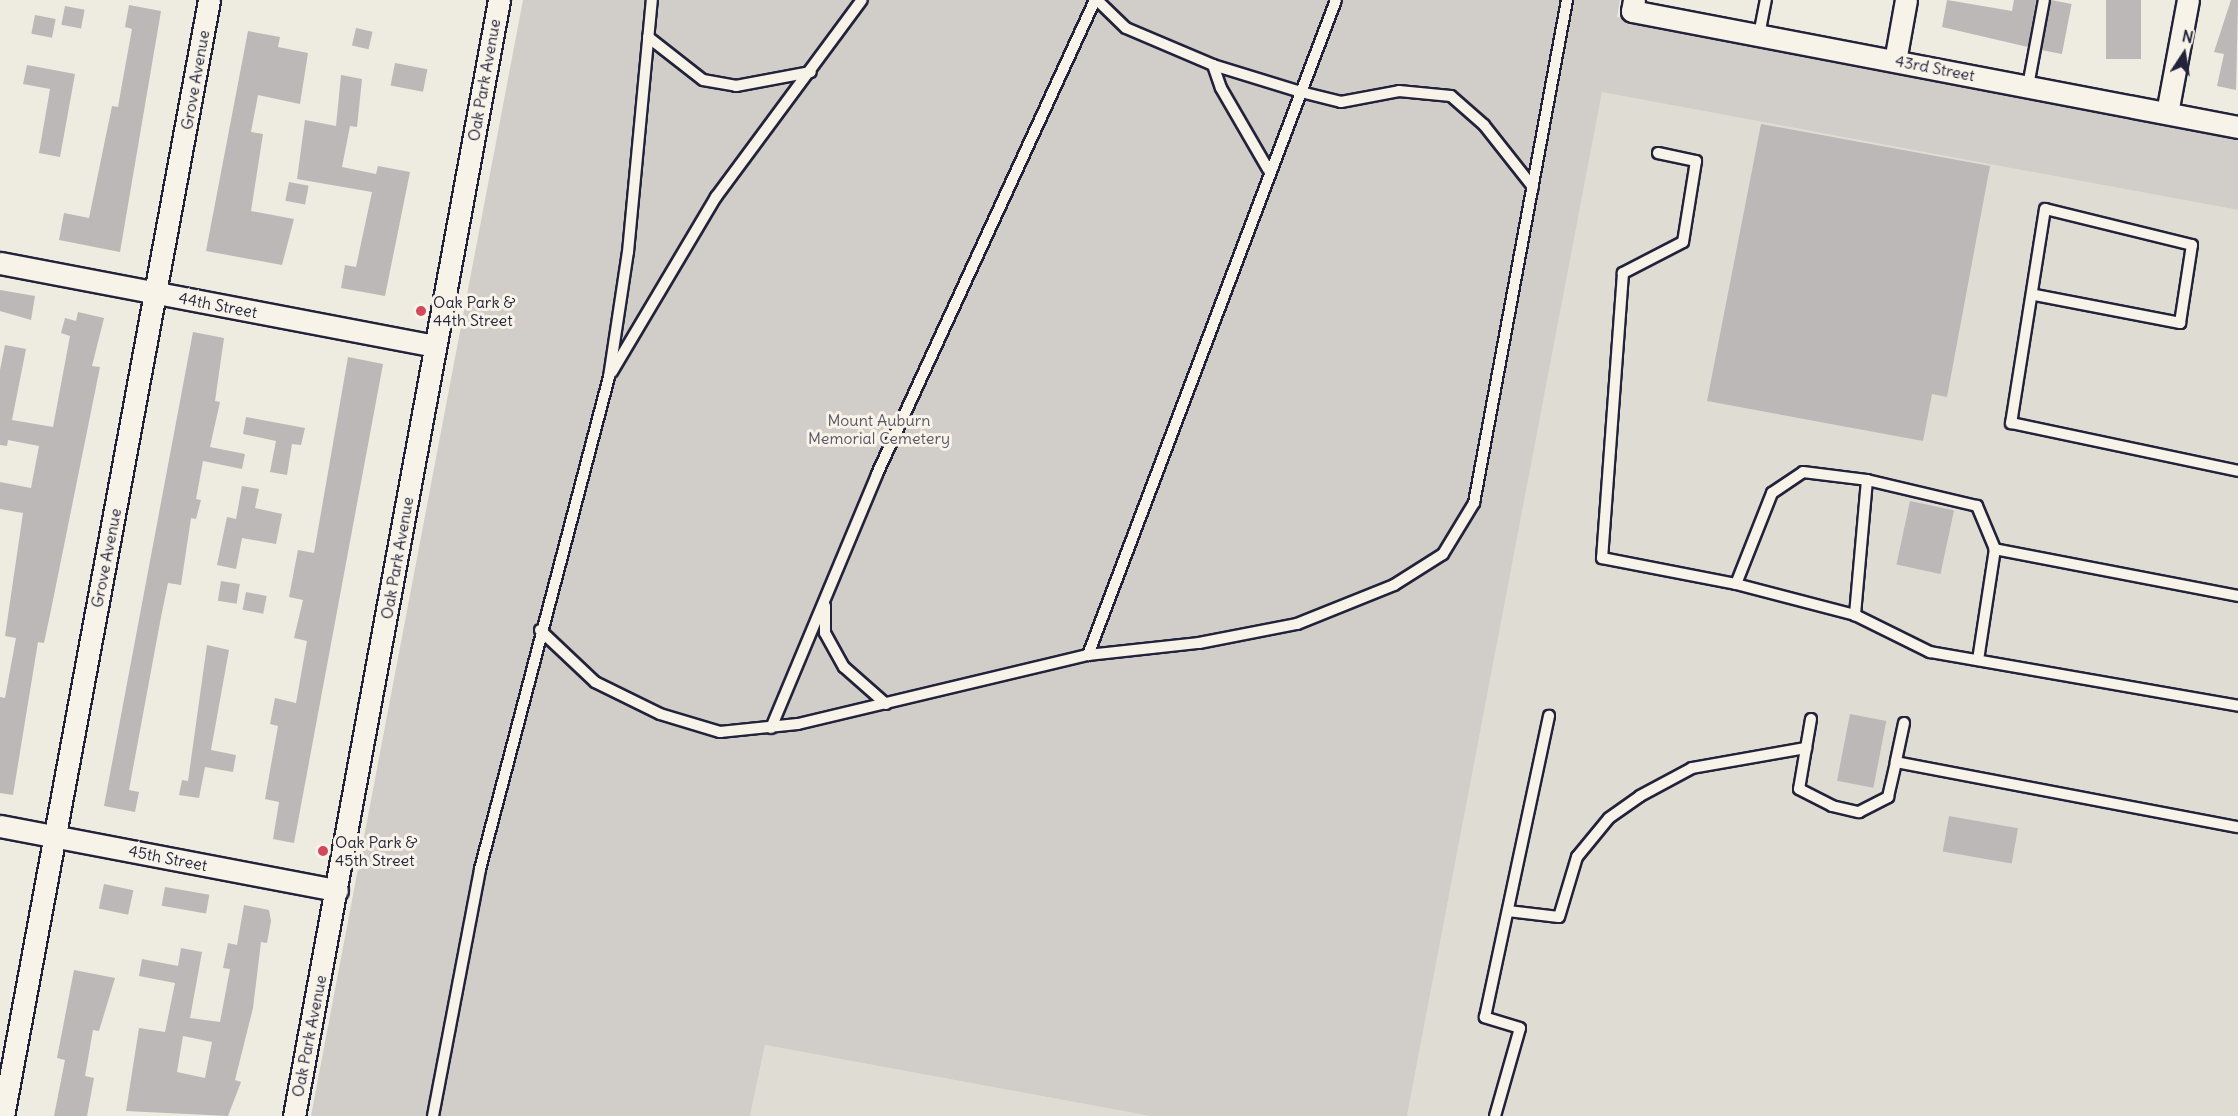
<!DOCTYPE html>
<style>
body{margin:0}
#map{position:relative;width:2238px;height:1116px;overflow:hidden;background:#eeebe1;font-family:Delius,sans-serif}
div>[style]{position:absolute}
.built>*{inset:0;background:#dfdcd4}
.green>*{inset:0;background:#d1cdc9}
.building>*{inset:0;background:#bbb8b7;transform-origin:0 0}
.roads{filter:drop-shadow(2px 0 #22223b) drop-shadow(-2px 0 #22223b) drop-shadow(0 2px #22223b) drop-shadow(0 -2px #22223b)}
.lane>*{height:10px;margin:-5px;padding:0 5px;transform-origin:5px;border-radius:5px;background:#f7f3e8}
.street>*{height:21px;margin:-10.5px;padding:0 10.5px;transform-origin:10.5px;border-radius:10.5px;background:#f7f3e8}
.dots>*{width:16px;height:16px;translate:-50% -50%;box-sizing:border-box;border:3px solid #f7f3e8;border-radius:50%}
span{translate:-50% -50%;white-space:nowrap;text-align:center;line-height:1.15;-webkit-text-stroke:6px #f7f3e8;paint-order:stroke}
.street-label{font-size:16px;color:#22223b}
.poi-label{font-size:16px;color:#22223b}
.left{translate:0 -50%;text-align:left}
.park-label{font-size:16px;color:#575566}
.north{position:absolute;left:2154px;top:24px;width:60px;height:60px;-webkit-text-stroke:4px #f7f3e8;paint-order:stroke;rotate:12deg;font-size:16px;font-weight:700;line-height:24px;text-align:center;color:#22223b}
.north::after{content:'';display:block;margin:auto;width:21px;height:27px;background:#22223b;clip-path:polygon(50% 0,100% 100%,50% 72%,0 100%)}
</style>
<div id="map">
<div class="built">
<div style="clip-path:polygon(1602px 91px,2238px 210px,2238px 1116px,1407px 1116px)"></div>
<div style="clip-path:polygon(765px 1045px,1150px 1116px,750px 1116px)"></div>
</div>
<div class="green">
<div style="clip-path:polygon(523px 0,1620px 0,1617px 17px,2238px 135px,2238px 210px,1602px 92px,1407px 1116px,1150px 1116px,765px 1045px,750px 1116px,311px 1116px)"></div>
</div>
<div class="building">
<div style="clip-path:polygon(1947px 0,2012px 11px,2014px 0,2036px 0,2028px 47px,1942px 27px)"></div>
<div style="left:2051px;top:0;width:21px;height:51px;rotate:11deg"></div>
<div style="left:2106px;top:0;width:35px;height:59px"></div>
<div style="clip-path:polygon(2231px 0,2238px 0,2236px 90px,2217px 86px,2224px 54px,2214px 52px)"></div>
<div style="clip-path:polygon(129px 5px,161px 11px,120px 252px,59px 240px,64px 213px,89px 218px,112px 106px,118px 107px,124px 73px,132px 29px,125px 27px)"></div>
<div style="left:65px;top:6px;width:20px;height:19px;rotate:11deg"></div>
<div style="left:35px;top:15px;width:21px;height:19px;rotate:11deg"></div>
<div style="left:356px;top:28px;width:17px;height:18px;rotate:13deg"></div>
<div style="clip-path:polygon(248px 31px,280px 37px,278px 47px,308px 53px,300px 104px,258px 95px,251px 132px,263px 134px,251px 211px,294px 219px,282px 265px,206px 251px)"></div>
<div style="left:395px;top:63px;width:33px;height:23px;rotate:11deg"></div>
<div style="clip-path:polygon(27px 65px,75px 74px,60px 157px,39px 153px,50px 89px,23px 84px)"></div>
<div style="clip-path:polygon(341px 75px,362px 79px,357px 127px,350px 126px,342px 167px,376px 174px,378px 166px,410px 172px,385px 296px,341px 288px,345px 265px,356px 267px,372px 192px,297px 179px,305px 120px,336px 126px)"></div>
<div style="clip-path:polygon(1761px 124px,1990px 166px,1947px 397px,1932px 394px,1923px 441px,1707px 401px)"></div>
<div style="left:289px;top:182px;width:20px;height:19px;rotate:11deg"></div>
<div style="clip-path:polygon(0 290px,35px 296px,31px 320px,0 311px)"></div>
<div style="clip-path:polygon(78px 312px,104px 318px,92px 366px,100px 367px,51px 610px,44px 643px,38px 642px,13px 795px,0 793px,0 697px,5px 698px,16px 638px,5px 636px,23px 513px,0 509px,0 482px,31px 488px,39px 446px,8px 440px,7px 446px,0 445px,0 370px,5px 345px,26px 349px,12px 420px,53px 427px,70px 336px,61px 333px,65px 318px,76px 321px)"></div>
<div style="clip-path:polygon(193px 332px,224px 338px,215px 401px,220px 402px,210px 447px,245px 454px,242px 469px,203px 461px,196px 499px,201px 500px,196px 519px,191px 518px,181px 585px,168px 583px,161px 617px,129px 790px,139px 792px,135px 812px,104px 806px)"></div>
<div style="clip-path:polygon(348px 357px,383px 364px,294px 843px,273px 839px,279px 802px,265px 799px,278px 726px,270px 724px,275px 698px,296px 703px,307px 641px,294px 638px,303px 600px,289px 597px,298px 550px,314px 553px)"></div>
<div style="clip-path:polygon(246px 417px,305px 428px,301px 445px,292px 444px,287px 475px,270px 472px,276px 441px,243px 434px)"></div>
<div style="clip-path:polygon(242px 486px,259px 489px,255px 508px,282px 514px,276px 544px,242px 538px,236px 569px,217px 565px,227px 517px,236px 519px)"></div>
<div style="left:1910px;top:501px;width:45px;height:65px;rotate:12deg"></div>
<div style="left:221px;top:581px;width:19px;height:20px;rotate:9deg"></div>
<div style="left:246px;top:592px;width:21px;height:18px;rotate:11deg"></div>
<div style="clip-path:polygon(207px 645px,229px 650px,211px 750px,236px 755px,233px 772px,205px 767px,199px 798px,179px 795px,182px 780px,188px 781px)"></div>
<div style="left:1850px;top:714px;width:37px;height:68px;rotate:11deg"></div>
<div style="left:1949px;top:816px;width:70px;height:36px;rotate:10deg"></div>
<div style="left:104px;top:884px;width:30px;height:25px;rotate:12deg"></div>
<div style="left:165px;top:887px;width:45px;height:19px;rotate:10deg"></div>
<div style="clip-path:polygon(evenodd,244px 905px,269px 910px,271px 921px,267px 943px,261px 942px,253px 1008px,235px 1080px,241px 1082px,228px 1116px,126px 1111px,139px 1028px,165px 1032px,175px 983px,139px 976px,142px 959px,178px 966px,181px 948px,202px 952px,190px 1018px,220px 1022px,230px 969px,223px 968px,228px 943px,237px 945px,244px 905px,183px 1036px,212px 1042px,205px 1078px,177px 1072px,183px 1036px)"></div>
<div style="clip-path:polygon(74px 970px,115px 978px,99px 1031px,93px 1030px,85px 1076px,94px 1078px,87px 1116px,54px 1116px,65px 1060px,57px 1058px)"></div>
</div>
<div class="roads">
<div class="lane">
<div style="left:1097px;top:0;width:40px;rotate:44deg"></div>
<div style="left:1126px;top:28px;width:95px;rotate:23deg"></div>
<div style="left:1213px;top:65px;width:92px;rotate:17.1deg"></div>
<div style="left:1301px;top:92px;width:41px;rotate:14deg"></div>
<div style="left:1341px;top:102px;width:59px;rotate:-10.7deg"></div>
<div style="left:1399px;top:91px;width:52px;rotate:5.5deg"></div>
<div style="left:1451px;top:96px;width:44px;rotate:41.3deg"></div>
<div style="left:1484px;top:125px;width:79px;rotate:51.7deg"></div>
<div style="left:1759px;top:35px;width:36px;rotate:-79deg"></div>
<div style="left:648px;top:37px;width:70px;rotate:38deg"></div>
<div style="left:703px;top:80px;width:34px;rotate:10deg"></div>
<div style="left:736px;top:86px;width:76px;rotate:-10.6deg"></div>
<div style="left:1213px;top:65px;width:24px;rotate:71deg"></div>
<div style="left:1221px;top:88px;width:94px;rotate:59.9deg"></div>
<div style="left:2028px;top:86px;width:87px;rotate:-79.5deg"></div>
<div style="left:1658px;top:153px;width:39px;rotate:12deg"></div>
<div style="left:1696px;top:161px;width:82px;rotate:99.1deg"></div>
<div style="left:1683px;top:242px;width:68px;rotate:152.7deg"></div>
<div style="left:1623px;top:273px;width:286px;rotate:94.2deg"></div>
<div style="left:1602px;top:558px;width:136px;rotate:11deg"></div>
<div style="left:1736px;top:584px;width:98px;rotate:-68.4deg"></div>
<div style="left:1772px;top:493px;width:37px;rotate:-34deg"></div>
<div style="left:1803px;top:472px;width:64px;rotate:7.1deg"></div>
<div style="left:2035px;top:295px;width:148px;rotate:10.9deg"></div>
<div style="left:2180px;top:323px;width:79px;rotate:-81.3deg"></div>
<div style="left:2192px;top:245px;width:151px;rotate:-166.2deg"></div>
<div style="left:2045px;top:209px;width:217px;rotate:99deg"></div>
<div style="left:2011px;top:423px;width:232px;rotate:11.9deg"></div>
<div style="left:612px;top:372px;width:204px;rotate:-59.3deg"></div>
<div style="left:716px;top:197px;width:245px;rotate:-53.5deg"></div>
<div style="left:1736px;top:584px;width:123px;rotate:14.6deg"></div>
<div style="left:2238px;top:596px;width:248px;rotate:-169.1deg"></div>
<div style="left:1995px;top:549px;width:47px;rotate:-112.7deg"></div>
<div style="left:1977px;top:506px;width:113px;rotate:-166.7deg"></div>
<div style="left:1867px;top:480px;width:136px;rotate:95.1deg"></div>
<div style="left:1855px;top:615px;width:84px;rotate:26.3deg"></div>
<div style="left:1930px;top:652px;width:313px;rotate:9.9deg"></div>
<div style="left:825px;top:606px;width:27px;rotate:90deg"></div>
<div style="left:825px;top:633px;width:39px;rotate:61deg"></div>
<div style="left:844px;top:667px;width:56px;rotate:41.4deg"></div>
<div style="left:540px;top:630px;width:76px;rotate:43.4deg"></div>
<div style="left:595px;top:682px;width:72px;rotate:26.2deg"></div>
<div style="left:660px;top:714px;width:63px;rotate:16.7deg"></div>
<div style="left:720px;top:732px;width:78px;rotate:-5.9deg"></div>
<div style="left:798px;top:724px;width:298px;rotate:-13.4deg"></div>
<div style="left:1088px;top:655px;width:112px;rotate:-6.2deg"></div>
<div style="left:1199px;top:643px;width:100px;rotate:-11deg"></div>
<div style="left:1297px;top:624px;width:105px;rotate:-21.9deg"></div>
<div style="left:1394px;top:585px;width:58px;rotate:-32.3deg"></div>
<div style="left:1443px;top:554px;width:60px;rotate:-58.7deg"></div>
<div style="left:1474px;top:503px;width:512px;rotate:-79.52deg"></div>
<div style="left:1088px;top:655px;width:700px;rotate:-69.26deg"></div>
<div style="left:1978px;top:660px;width:112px;rotate:-81.3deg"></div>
<div style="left:1811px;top:719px;width:71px;rotate:99.7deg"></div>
<div style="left:1799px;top:789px;width:37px;rotate:27deg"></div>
<div style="left:1832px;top:806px;width:28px;rotate:13deg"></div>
<div style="left:1859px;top:812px;width:33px;rotate:-27deg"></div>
<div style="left:1888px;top:797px;width:36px;rotate:-77deg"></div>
<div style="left:1904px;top:723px;width:40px;rotate:102deg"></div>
<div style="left:1896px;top:762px;width:348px;rotate:10.8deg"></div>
<div style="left:771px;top:728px;width:275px;rotate:-67.3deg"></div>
<div style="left:877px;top:474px;width:522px;rotate:-65.3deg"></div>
<div style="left:1508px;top:911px;width:51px;rotate:6.7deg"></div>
<div style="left:1559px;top:917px;width:63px;rotate:-73.3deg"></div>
<div style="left:1577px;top:857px;width:50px;rotate:-50.6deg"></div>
<div style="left:1609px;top:818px;width:38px;rotate:-35deg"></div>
<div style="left:1640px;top:796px;width:59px;rotate:-28.3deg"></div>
<div style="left:1692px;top:768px;width:116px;rotate:-10deg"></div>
<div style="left:433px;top:1116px;width:251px;rotate:-79.2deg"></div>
<div style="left:480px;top:869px;width:509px;rotate:-75.31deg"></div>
<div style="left:609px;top:377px;width:126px;rotate:-81.4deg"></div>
<div style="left:628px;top:252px;width:253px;rotate:-84.6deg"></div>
<div style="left:1495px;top:1116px;width:91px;rotate:-74.1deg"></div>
<div style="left:1520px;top:1028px;width:37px;rotate:-163deg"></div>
<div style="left:1485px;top:1017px;width:308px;rotate:-78deg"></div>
</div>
<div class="street">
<div style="left:1634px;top:0;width:11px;rotate:100deg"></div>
<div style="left:1632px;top:11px;width:617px;rotate:10.84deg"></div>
<div style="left:1895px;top:61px;width:62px;rotate:-79.8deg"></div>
<div style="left:2167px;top:113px;width:115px;rotate:-79.5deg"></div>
<div style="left:0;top:263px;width:443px;rotate:10.8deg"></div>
<div style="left:0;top:826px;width:343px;rotate:10.8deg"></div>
<div style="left:3px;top:1116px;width:1135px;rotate:-79.54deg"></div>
<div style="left:294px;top:1116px;width:1135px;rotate:-79.59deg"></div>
</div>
</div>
<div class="dots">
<div style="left:421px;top:311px;background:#d1495b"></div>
<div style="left:323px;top:851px;background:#d1495b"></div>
</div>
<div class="street-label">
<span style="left:1935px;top:68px;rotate:11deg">43rd Street</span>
<span style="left:195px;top:80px;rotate:-80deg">Grove Avenue</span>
<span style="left:484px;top:80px;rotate:-80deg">Oak Park Avenue</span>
<span style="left:218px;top:305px;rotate:11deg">44th Street</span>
<span style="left:106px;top:558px;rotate:-79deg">Grove Avenue</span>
<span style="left:397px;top:558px;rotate:-80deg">Oak Park Avenue</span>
<span style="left:168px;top:858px;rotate:11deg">45th Street</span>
<span style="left:309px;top:1036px;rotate:-79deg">Oak Park Avenue</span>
</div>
<div class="poi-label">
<span class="left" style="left:433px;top:311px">Oak Park &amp;<br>44th Street</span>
<span class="left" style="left:335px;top:851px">Oak Park &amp;<br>45th Street</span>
</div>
<div class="park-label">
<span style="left:879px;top:429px">Mount Auburn<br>Memorial Cemetery</span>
</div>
<div class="north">N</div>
</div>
